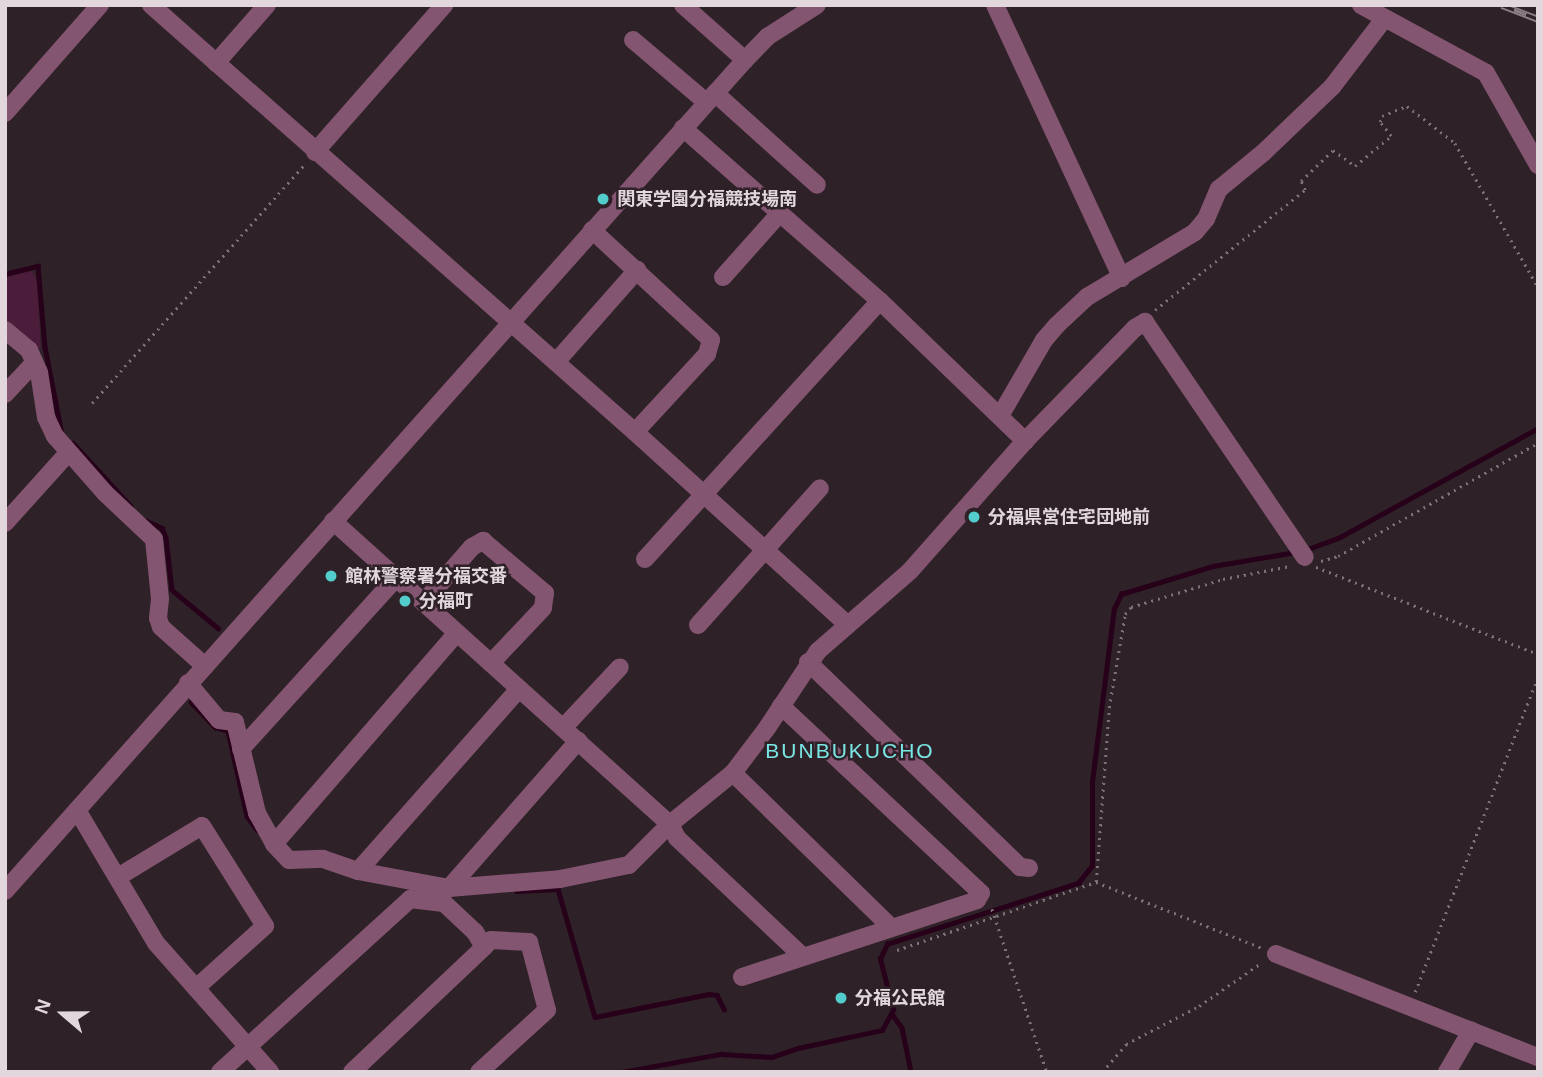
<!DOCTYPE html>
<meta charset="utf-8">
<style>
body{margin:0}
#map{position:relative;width:1543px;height:1077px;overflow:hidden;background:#2e2128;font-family:Helvetica,"Noto Sans JP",sans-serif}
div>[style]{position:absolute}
.green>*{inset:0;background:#4b1d3a}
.stream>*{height:4.5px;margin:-2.25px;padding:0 2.25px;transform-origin:2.25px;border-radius:2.25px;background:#270019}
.path>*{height:2.5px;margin-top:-1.25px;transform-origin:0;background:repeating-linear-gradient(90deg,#7d7278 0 2px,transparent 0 7px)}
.minor>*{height:18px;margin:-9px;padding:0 9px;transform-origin:9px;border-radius:9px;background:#845570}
.rail>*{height:7px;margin-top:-3.5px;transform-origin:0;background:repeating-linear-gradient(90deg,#2e2128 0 13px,#8a7e84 0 26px);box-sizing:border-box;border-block:2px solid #8a7e84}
.dots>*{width:19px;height:19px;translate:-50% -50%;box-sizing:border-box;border:4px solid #2e2128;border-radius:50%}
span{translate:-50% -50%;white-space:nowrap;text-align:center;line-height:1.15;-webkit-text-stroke:5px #2e2128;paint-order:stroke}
.poi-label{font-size:18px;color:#e1d7dc;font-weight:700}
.left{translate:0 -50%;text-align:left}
.quarter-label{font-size:21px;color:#7ae6e4;letter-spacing:2px}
.frame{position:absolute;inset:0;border:7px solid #e1d7dc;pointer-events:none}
.north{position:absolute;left:28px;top:979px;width:70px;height:70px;-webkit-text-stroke:5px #2e2128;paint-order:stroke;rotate:290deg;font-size:19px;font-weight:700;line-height:28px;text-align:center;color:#e1d7dc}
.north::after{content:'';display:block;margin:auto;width:24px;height:32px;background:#e1d7dc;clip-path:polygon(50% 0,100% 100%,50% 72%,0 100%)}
</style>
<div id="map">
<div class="green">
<div style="clip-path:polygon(32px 271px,37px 281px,41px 350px,5px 319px,5px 277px)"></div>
</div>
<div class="stream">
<div style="left:5px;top:274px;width:34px;rotate:-14deg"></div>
<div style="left:38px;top:266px;width:81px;rotate:85.1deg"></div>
<div style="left:45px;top:347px;width:84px;rotate:79deg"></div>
<div style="left:73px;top:443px;width:86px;rotate:47.4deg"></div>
<div style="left:145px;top:520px;width:19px;rotate:25deg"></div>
<div style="left:162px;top:528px;width:11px;rotate:68deg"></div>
<div style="left:166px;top:538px;width:52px;rotate:83.4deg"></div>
<div style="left:172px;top:590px;width:60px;rotate:39.6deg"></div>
<div style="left:1305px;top:550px;width:37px;rotate:-20deg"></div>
<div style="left:1340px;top:537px;width:226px;rotate:-28.8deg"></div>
<div style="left:191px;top:702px;width:35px;rotate:46deg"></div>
<div style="left:215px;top:727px;width:14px;rotate:17deg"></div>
<div style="left:228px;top:731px;width:87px;rotate:77.4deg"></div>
<div style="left:247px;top:816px;width:17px;rotate:54deg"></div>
<div style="left:516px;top:891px;width:42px;rotate:-2.7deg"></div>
<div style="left:558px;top:889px;width:133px;rotate:73.9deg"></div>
<div style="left:595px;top:1017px;width:116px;rotate:-11.4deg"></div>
<div style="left:709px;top:994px;width:8px;rotate:7deg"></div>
<div style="left:717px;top:995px;width:16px;rotate:63deg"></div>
<div style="left:892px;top:1014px;width:17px;rotate:54deg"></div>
<div style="left:902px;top:1028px;width:45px;rotate:78.4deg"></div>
<div style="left:622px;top:1072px;width:100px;rotate:-10.4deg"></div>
<div style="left:720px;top:1054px;width:52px;rotate:3.3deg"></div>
<div style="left:772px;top:1057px;width:28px;rotate:-19deg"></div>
<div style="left:798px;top:1048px;width:86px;rotate:-12.1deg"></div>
<div style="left:882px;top:1030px;width:23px;rotate:-61deg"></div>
<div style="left:893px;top:1010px;width:53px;rotate:-104.3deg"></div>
<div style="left:880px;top:959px;width:17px;rotate:-65deg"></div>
<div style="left:887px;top:944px;width:201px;rotate:-17.7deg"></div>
<div style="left:1078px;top:883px;width:22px;rotate:-51deg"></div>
<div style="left:1092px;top:866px;width:84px;rotate:-90deg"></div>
<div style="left:1092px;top:782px;width:174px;rotate:-82.8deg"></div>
<div style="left:1114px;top:609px;width:17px;rotate:-65deg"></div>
<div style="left:1121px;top:594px;width:96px;rotate:-16.9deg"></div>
<div style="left:1213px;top:566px;width:84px;rotate:-9.6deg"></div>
</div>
<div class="path">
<div style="left:1155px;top:310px;width:192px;rotate:-38.7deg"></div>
<div style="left:1305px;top:190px;width:10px;rotate:-114deg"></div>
<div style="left:1301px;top:181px;width:45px;rotate:-44.1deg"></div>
<div style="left:1333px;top:150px;width:27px;rotate:36deg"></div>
<div style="left:1355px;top:166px;width:47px;rotate:-39.8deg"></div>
<div style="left:1391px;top:136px;width:18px;rotate:-128deg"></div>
<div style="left:1380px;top:122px;width:6px;rotate:-72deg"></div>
<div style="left:1382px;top:116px;width:27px;rotate:-22deg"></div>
<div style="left:1407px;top:106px;width:61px;rotate:37.6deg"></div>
<div style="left:1455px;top:143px;width:166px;rotate:60deg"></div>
<div style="left:92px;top:403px;width:319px;rotate:-48.3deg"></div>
<div style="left:1321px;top:561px;width:18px;rotate:-16deg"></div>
<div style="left:1338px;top:556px;width:230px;rotate:-29.5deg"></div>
<div style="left:1316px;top:567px;width:238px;rotate:21.4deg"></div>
<div style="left:1096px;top:882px;width:179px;rotate:21.7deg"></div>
<div style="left:992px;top:909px;width:172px;rotate:71.4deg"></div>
<div style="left:897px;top:950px;width:210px;rotate:-18.9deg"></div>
<div style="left:1096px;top:882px;width:174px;rotate:-85.7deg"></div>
<div style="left:1109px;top:708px;width:95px;rotate:-80.3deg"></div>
<div style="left:1125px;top:614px;width:9px;rotate:-49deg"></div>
<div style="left:1131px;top:607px;width:96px;rotate:-16.9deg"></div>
<div style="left:1223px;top:579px;width:68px;rotate:-11deg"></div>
<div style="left:1415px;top:992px;width:339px;rotate:-68.7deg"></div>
<div style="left:1102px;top:1072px;width:37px;rotate:-49deg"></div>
<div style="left:1126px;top:1044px;width:82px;rotate:-27.5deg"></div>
<div style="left:1199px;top:1006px;width:75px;rotate:-34.7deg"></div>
</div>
<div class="minor">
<div style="left:151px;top:5px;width:645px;rotate:41.42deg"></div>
<div style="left:635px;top:432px;width:287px;rotate:42.2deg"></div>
<div style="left:683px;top:5px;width:83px;rotate:41.6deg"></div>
<div style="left:995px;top:5px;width:301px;rotate:65.1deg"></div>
<div style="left:1361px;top:5px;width:142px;rotate:28.5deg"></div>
<div style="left:1486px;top:73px;width:106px;rotate:60.5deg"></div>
<div style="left:633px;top:40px;width:96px;rotate:40.3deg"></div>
<div style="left:216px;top:63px;width:77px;rotate:-48.7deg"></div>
<div style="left:715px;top:93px;width:137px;rotate:42deg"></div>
<div style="left:5px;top:113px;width:144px;rotate:-48.7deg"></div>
<div style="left:683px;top:128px;width:262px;rotate:41.3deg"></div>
<div style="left:880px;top:301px;width:202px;rotate:44deg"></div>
<div style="left:315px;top:152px;width:196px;rotate:-48.7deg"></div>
<div style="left:592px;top:230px;width:162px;rotate:42.7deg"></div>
<div style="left:711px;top:340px;width:15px;rotate:106deg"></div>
<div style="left:707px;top:354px;width:106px;rotate:132.7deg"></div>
<div style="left:723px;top:277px;width:86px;rotate:-48.3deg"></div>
<div style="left:5px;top:330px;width:31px;rotate:40deg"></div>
<div style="left:29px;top:350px;width:24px;rotate:66deg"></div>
<div style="left:39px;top:372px;width:46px;rotate:81.2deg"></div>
<div style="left:46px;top:417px;width:21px;rotate:65deg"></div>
<div style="left:55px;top:436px;width:76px;rotate:48.7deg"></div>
<div style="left:105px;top:493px;width:67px;rotate:43.2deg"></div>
<div style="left:154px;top:539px;width:60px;rotate:84.3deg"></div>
<div style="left:160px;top:599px;width:19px;rotate:96deg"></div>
<div style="left:158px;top:618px;width:9px;rotate:72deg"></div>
<div style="left:161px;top:627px;width:59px;rotate:41.6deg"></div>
<div style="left:556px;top:362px;width:123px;rotate:-48.6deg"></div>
<div style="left:5px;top:394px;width:42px;rotate:-46.9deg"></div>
<div style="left:1000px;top:416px;width:88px;rotate:-59.9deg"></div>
<div style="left:1044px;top:340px;width:20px;rotate:-49deg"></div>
<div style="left:1057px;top:325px;width:41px;rotate:-43deg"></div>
<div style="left:1087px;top:297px;width:126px;rotate:-31deg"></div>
<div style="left:1195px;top:232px;width:17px;rotate:-50deg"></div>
<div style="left:1206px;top:219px;width:33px;rotate:-67deg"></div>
<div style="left:1219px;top:189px;width:58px;rotate:-39.4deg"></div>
<div style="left:1264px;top:152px;width:94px;rotate:-43.7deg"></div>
<div style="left:1332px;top:87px;width:86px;rotate:-52.6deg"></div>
<div style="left:333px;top:521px;width:453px;rotate:42deg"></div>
<div style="left:670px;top:824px;width:16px;rotate:63deg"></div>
<div style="left:677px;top:838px;width:172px;rotate:43.3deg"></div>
<div style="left:5px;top:523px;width:94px;rotate:-48deg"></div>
<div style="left:645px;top:559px;width:349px;rotate:-47.7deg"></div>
<div style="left:424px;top:602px;width:73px;rotate:-48.9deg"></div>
<div style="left:472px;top:547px;width:13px;rotate:-29deg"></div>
<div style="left:483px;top:541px;width:81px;rotate:40deg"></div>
<div style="left:545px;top:593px;width:15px;rotate:98deg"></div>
<div style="left:543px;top:608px;width:76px;rotate:133.4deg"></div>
<div style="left:698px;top:625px;width:183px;rotate:-48.3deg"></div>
<div style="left:808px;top:662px;width:295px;rotate:44deg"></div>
<div style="left:1020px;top:867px;width:9px;rotate:6deg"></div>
<div style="left:188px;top:683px;width:48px;rotate:50deg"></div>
<div style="left:219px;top:720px;width:16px;rotate:7deg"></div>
<div style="left:235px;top:722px;width:94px;rotate:76.4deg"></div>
<div style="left:257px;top:813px;width:35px;rotate:61deg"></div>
<div style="left:274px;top:844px;width:22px;rotate:47deg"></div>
<div style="left:289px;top:860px;width:34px;rotate:-2deg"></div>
<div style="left:323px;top:859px;width:37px;rotate:19deg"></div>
<div style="left:358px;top:871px;width:93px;rotate:10.6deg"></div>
<div style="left:449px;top:888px;width:111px;rotate:-4.6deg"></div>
<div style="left:560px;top:879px;width:70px;rotate:-11.5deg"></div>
<div style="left:629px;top:865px;width:58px;rotate:-45deg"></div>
<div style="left:670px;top:824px;width:81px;rotate:-39deg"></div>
<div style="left:733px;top:773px;width:56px;rotate:-52.9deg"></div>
<div style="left:767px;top:728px;width:92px;rotate:-56.5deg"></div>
<div style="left:818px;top:651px;width:122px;rotate:-41deg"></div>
<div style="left:910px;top:571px;width:174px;rotate:-48.5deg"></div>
<div style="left:1025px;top:441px;width:158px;rotate:-45.8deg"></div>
<div style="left:1135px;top:328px;width:12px;rotate:-31deg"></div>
<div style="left:1145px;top:322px;width:284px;rotate:55.8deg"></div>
<div style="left:563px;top:728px;width:83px;rotate:-46.9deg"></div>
<div style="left:241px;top:749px;width:231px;rotate:-47.8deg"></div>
<div style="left:733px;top:773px;width:221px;rotate:44.3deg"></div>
<div style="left:77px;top:810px;width:155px;rotate:59.3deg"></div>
<div style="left:156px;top:943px;width:172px;rotate:48.5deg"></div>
<div style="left:274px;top:844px;width:279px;rotate:-49.1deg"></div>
<div style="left:358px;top:871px;width:243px;rotate:-48.5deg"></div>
<div style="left:118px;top:877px;width:98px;rotate:-31.3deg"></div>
<div style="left:202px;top:826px;width:118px;rotate:57.8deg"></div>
<div style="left:265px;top:926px;width:93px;rotate:138.1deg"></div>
<div style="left:449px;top:888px;width:196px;rotate:-48.7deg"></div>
<div style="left:5px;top:891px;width:1113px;rotate:-48.32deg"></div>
<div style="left:745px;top:60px;width:32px;rotate:-46deg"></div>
<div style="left:767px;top:37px;width:59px;rotate:-32.6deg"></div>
<div style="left:1276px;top:954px;width:282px;rotate:21.5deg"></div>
<div style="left:742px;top:977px;width:247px;rotate:-18.1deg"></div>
<div style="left:977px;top:900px;width:8px;rotate:-60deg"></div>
<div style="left:981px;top:893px;width:274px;rotate:-136.9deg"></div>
<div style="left:220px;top:1072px;width:257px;rotate:-42.3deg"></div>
<div style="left:410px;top:899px;width:34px;rotate:7deg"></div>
<div style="left:444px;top:903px;width:42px;rotate:43.1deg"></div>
<div style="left:475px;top:932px;width:17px;rotate:59deg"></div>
<div style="left:484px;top:947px;width:10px;rotate:-45deg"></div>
<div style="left:491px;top:940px;width:38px;rotate:3deg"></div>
<div style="left:529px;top:942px;width:70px;rotate:75.2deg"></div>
<div style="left:547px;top:1010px;width:92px;rotate:137.6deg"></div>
<div style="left:352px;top:1072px;width:182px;rotate:-43.4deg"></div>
<div style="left:1447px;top:1072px;width:48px;rotate:-59.7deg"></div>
</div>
<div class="rail">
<div style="left:1502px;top:5px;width:39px;rotate:21deg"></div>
</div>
<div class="dots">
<div style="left:603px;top:199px;background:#52cdcc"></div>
<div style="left:974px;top:517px;background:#52cdcc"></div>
<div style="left:331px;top:576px;background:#52cdcc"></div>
<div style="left:405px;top:601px;background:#52cdcc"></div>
<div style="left:841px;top:998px;background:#52cdcc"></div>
</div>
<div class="poi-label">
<span class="left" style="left:617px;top:199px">関東学園分福競技場南</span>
<span class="left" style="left:988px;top:517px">分福県営住宅団地前</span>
<span class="left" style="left:345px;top:576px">館林警察署分福交番</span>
<span class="left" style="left:419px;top:601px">分福町</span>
<span class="left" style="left:855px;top:998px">分福公民館</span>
</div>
<div class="quarter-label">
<span style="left:850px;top:751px">BUNBUKUCHO</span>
</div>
<div class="frame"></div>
<div class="north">N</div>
</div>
